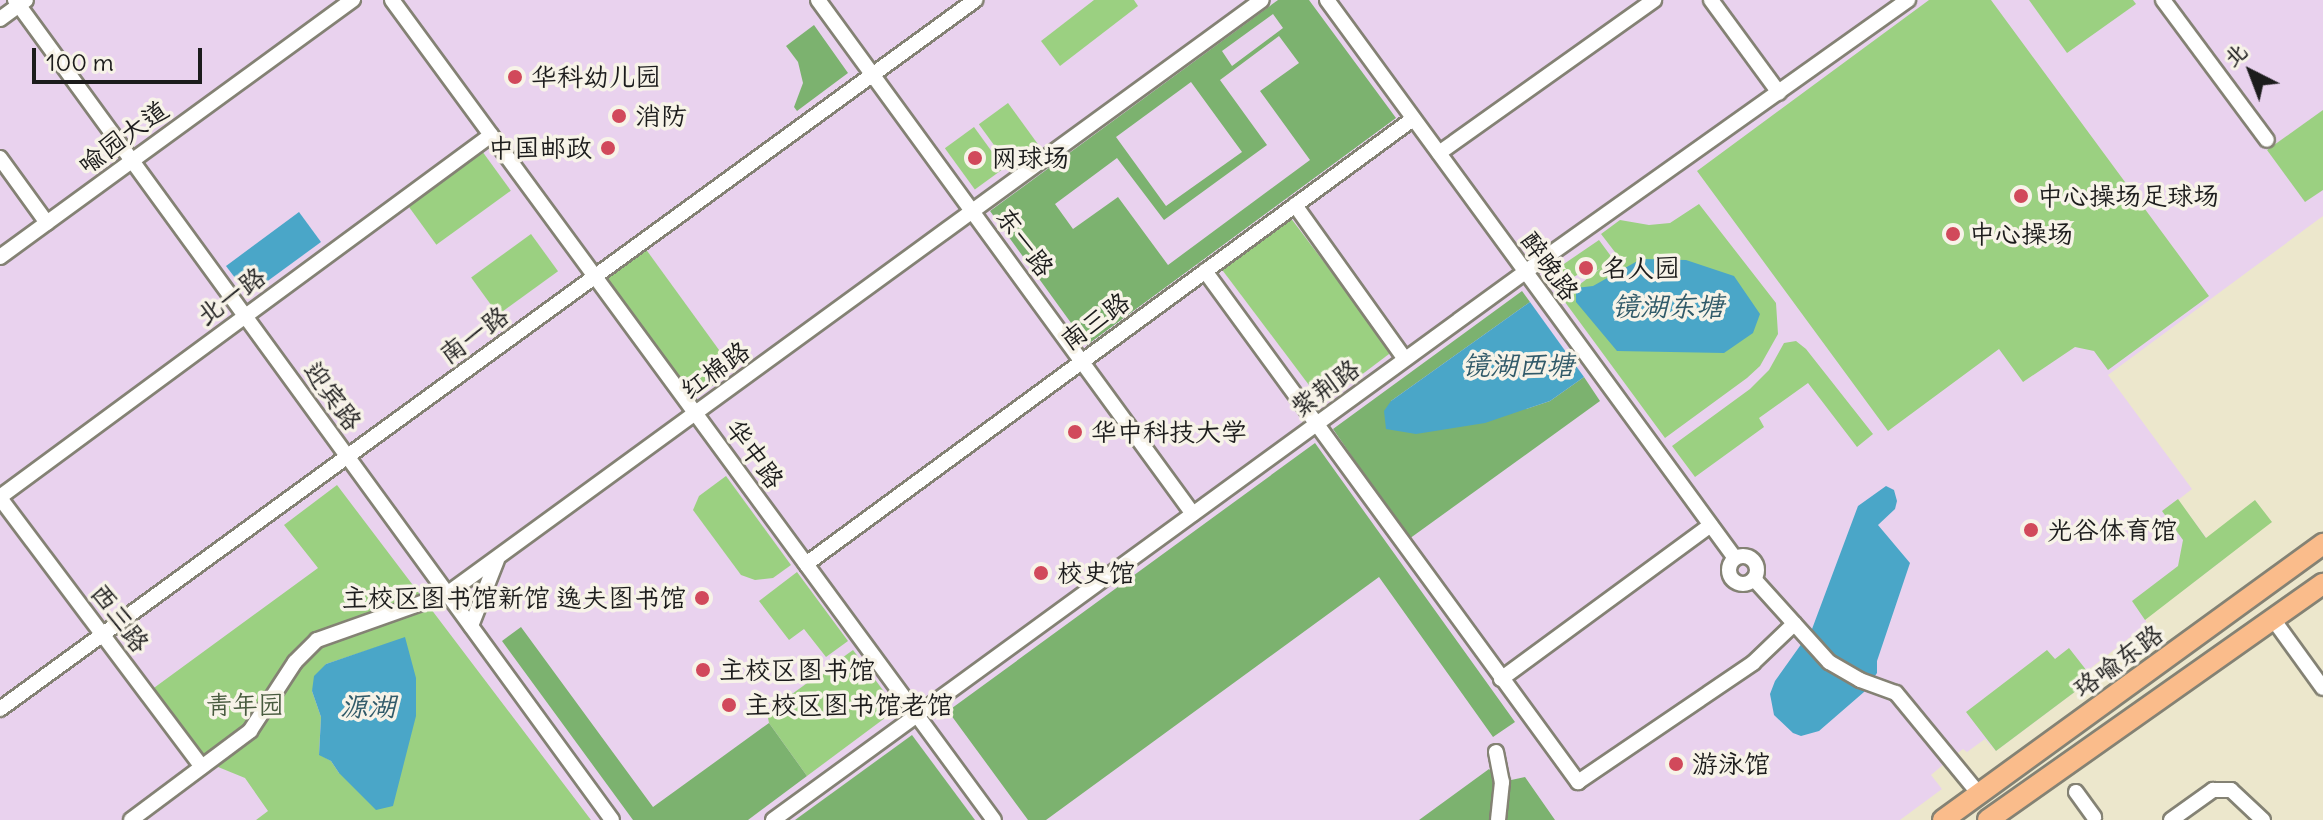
<!DOCTYPE html>
<meta charset="utf-8">
<style>
body{margin:0}
#map{position:relative;width:2323px;height:820px;overflow:hidden;background:#ece7cc;font-family:Delius,"LXGW WenKai TC",sans-serif}
div>[style]{position:absolute}
.built>*{inset:0;background:#e9d2ee}
.green>*{inset:0;background:#9bd081;transform-origin:0 0}
.forest>*{inset:0;background:#7cb26f}
.water>*{inset:0;background:#4aa6c8}
.roads{filter:drop-shadow(2px 0 #848274) drop-shadow(-2px 0 #848274) drop-shadow(0 2px #848274) drop-shadow(0 -2px #848274)}
.minor>*{height:14px;margin:-7px;padding:0 7px;transform-origin:7px;border-radius:7px;background:#fff}
.minor>.ring{margin:-7px;padding:0;box-sizing:content-box;background:none;border:14px solid #fff;border-radius:50%}
.highway>*{height:20px;margin:-10px;padding:0 10px;transform-origin:10px;border-radius:10px;background:#fabc8b}
.dots>*{width:22px;height:22px;translate:-50% -50%;box-sizing:border-box;border:4px solid #f7f3e8;border-radius:50%}
span{translate:-50% -50%;white-space:nowrap;text-align:center;line-height:1.15;-webkit-text-stroke:7px #f7f3e8;paint-order:stroke}
.poi-label{font-size:26px;color:#1c1c1c}
.left{translate:0 -50%;text-align:left}
.right{translate:-100% -50%;text-align:right}
.street-label{font-size:26px;color:#1c1c1c}
.park-label{font-size:26px;color:#485b3f}
.water-label{font-size:28px;color:#315a69;font-style:italic}
.north{position:absolute;left:2211px;top:32px;width:80px;height:80px;-webkit-text-stroke:6px #f7f3e8;paint-order:stroke;rotate:318deg;font-size:22px;font-weight:700;line-height:32px;text-align:center;color:#1c1c1c}
.north::after{content:'';display:block;margin:auto;width:28px;height:36px;background:#1c1c1c;clip-path:polygon(50% 0,100% 100%,50% 72%,0 100%)}
.scale{position:absolute;left:32px;top:48px;width:170px;height:36px;box-sizing:border-box;border:4px solid #1c1c1c;border-top:0;padding-left:10px;font-size:24px;line-height:28px;white-space:nowrap;color:#1c1c1c;-webkit-text-stroke:6px #f7f3e8;paint-order:stroke}
</style>
<div id="map">
<div class="built">
<div style="clip-path:polygon(0 0,2323px 0,2323px 216px,2108px 375px,2192px 489px,2178px 500px,2223px 560px,2145px 619px,2147px 624px,2087px 671px,2079px 678px,2084px 685px,1996px 751px,1985px 739px,1967px 752px,1963px 749px,1951px 758px,1931px 775px,1942px 789px,1900px 820px,0 820px)"></div>
</div>
<div class="green">
<div style="clip-path:polygon(1094px 0,1134px 0,1138px 6px,1060px 66px,1041px 41px)"></div>
<div style="clip-path:polygon(1929px 0,1991px 0,2209px 296px,2108px 370px,2094px 351px,2075px 347px,2023px 382px,1999px 349px,1888px 431px,1697px 171px)"></div>
<div style="clip-path:polygon(2029px 0,2133px 0,2136px 4px,2067px 53px)"></div>
<div style="left:1008px;top:103px;width:51px;height:36px;rotate:54deg"></div>
<div style="clip-path:polygon(2323px 110px,2323px 190px,2305px 202px,2267px 150px)"></div>
<div style="left:974px;top:127px;width:51px;height:36px;rotate:54deg"></div>
<div style="left:482px;top:151px;width:49px;height:92px;rotate:54deg"></div>
<div style="clip-path:polygon(1699px 204px,1776px 303px,1778px 334px,1760px 366px,1747px 378px,1665px 438px,1562px 298px,1601px 268px,1585px 278px,1580px 273px,1568px 281px,1558px 268px,1599px 240px,1613px 259px,1618px 256px,1601px 234px,1620px 220px,1649px 225px,1670px 223px)"></div>
<div style="left:1290px;top:217px;width:169px;height:86px;rotate:53deg"></div>
<div style="left:531px;top:234px;width:46px;height:74px;rotate:54deg"></div>
<div style="left:645px;top:248px;width:151px;height:52px;rotate:54deg"></div>
<div style="clip-path:polygon(1796px 341px,1806px 349px,1873px 434px,1857px 447px,1808px 383px,1759px 418px,1764px 427px,1695px 477px,1672px 446px,1750px 389px,1769px 370px,1784px 343px)"></div>
<div style="clip-path:polygon(726px 476px,791px 565px,773px 578px,755px 580px,741px 575px,693px 510px,699px 496px)"></div>
<div style="clip-path:polygon(evenodd,337px 485px,591px 820px,256px 820px,268px 811px,245px 778px,201px 760px,147px 693px,318px 568px,284px 525px,337px 485px,405px 638px,339px 773px,331px 761px,319px 754px,321px 717px,312px 691px,326px 664px,405px 638px)"></div>
<div style="clip-path:polygon(2178px 499px,2206px 538px,2255px 500px,2272px 522px,2145px 620px,2132px 601px,2178px 566px,2183px 540px,2162px 511px)"></div>
<div style="clip-path:polygon(797px 572px,848px 641px,826px 657px,804px 629px,789px 640px,759px 601px)"></div>
<div style="clip-path:polygon(2069px 648px,2087px 671px,2079px 678px,2084px 685px,1996px 751px,1966px 712px,2047px 650px,2055px 659px)"></div>
<div style="clip-path:polygon(853px 650px,897px 709px,807px 776px,769px 723px,767px 712px)"></div>
</div>
<div class="forest">
<div style="clip-path:polygon(evenodd,1278px 0,1309px 0,1396px 118px,1087px 345px,990px 211px,1278px 0,1273px 14px,1283px 28px,1232px 66px,1222px 51px,1273px 14px,1278px 0,1279px 36px,1299px 63px,1260px 91px,1310px 160px,1168px 265px,1118px 197px,1073px 229px,1055px 204px,1117px 158px,1164px 220px,1267px 145px,1220px 80px,1279px 36px,1278px 0,1191px 82px,1242px 152px,1166px 206px,1116px 137px,1191px 82px)"></div>
<div style="clip-path:polygon(814px 25px,848px 73px,797px 111px,794px 107px,803px 83px,798px 62px,786px 46px)"></div>
<div style="clip-path:polygon(1522px 291px,1530px 302px,1391px 401px,1526px 409px,1550px 401px,1584px 377px,1600px 401px,1409px 539px,1333px 429px)"></div>
<div style="clip-path:polygon(1315px 443px,1515px 722px,1493px 737px,1379px 577px,1046px 820px,1028px 820px,948px 711px)"></div>
<div style="clip-path:polygon(521px 627px,653px 807px,769px 723px,807px 776px,748px 820px,633px 820px,502px 641px)"></div>
<div style="clip-path:polygon(912px 735px,975px 820px,795px 820px)"></div>
<div style="clip-path:polygon(1489px 769px,1502px 782px,1525px 777px,1555px 820px,1419px 820px)"></div>
</div>
<div class="water">
<div style="clip-path:polygon(299px 212px,321px 242px,254px 291px,245px 291px,226px 266px)"></div>
<div style="clip-path:polygon(1641px 259px,1686px 260px,1734px 276px,1760px 314px,1753px 333px,1724px 353px,1617px 351px,1576px 302px,1576px 288px,1593px 286px)"></div>
<div style="clip-path:polygon(1530px 302px,1584px 377px,1550px 401px,1485px 423px,1416px 434px,1386px 429px,1384px 411px,1391px 401px)"></div>
<div style="clip-path:polygon(1886px 486px,1894px 490px,1897px 501px,1895px 509px,1878px 525px,1910px 563px,1877px 661px,1877px 673px,1864px 692px,1819px 731px,1801px 736px,1793px 733px,1774px 715px,1770px 694px,1775px 681px,1812px 629px,1858px 506px)"></div>
<div style="clip-path:polygon(405px 637px,416px 678px,416px 716px,393px 806px,376px 810px,339px 773px,331px 761px,319px 755px,321px 717px,312px 691px,314px 676px,326px 664px)"></div>
</div>
<div class="roads">
<div class="minor">
<div style="left:15px;top:0;width:1014px;rotate:53.94deg"></div>
<div style="left:392px;top:0;width:1017px;rotate:53.72deg"></div>
<div style="left:818px;top:0;width:636px;rotate:53.89deg"></div>
<div style="left:1327px;top:0;width:691px;rotate:53.83deg"></div>
<div style="left:1711px;top:0;width:115px;rotate:53.8deg"></div>
<div style="left:2163px;top:0;width:174px;rotate:53.4deg"></div>
<div style="left:0;top:19px;width:32px;rotate:-36deg"></div>
<div style="left:1439px;top:153px;width:264px;rotate:-35.4deg"></div>
<div style="left:0;top:158px;width:80px;rotate:54.1deg"></div>
<div style="left:1295px;top:205px;width:189px;rotate:54.5deg"></div>
<div style="left:0;top:257px;width:437px;rotate:-36.1deg"></div>
<div style="left:1205px;top:271px;width:633px;rotate:53.87deg"></div>
<div style="left:1578px;top:782px;width:212px;rotate:-34.2deg"></div>
<div style="left:1753px;top:663px;width:57px;rotate:-43.6deg"></div>
<div style="left:0;top:497px;width:610px;rotate:-36.4deg"></div>
<div style="left:0;top:498px;width:336px;rotate:53.1deg"></div>
<div class="ring" style="left:1729px;top:556px;width:14px;height:14px"></div>
<div style="left:806px;top:564px;width:753px;rotate:-36.25deg"></div>
<div style="left:1754px;top:579px;width:112px;rotate:47.9deg"></div>
<div style="left:1829px;top:662px;width:36px;rotate:30deg"></div>
<div style="left:1860px;top:680px;width:38px;rotate:20deg"></div>
<div style="left:1896px;top:693px;width:131px;rotate:50.6deg"></div>
<div style="left:2273px;top:619px;width:85px;rotate:54.1deg"></div>
<div style="left:471px;top:626px;width:71px;rotate:-68.5deg"></div>
<div style="left:1501px;top:679px;width:260px;rotate:-36.3deg"></div>
<div style="left:0;top:709px;width:1206px;rotate:-36.02deg"></div>
<div style="left:1496px;top:752px;width:31px;rotate:79deg"></div>
<div style="left:1502px;top:782px;width:38px;rotate:96deg"></div>
<div style="left:2076px;top:792px;width:31px;rotate:54deg"></div>
<div style="left:131px;top:820px;width:149px;rotate:-36.8deg"></div>
<div style="left:250px;top:731px;width:82px;rotate:-56.9deg"></div>
<div style="left:295px;top:662px;width:31px;rotate:-45deg"></div>
<div style="left:317px;top:640px;width:138px;rotate:-19.5deg"></div>
<div style="left:447px;top:594px;width:1008px;rotate:-36.09deg"></div>
<div style="left:773px;top:820px;width:930px;rotate:-36.08deg"></div>
<div style="left:1525px;top:272px;width:470px;rotate:-35.4deg"></div>
<div style="left:2171px;top:820px;width:52px;rotate:-35.5deg"></div>
<div style="left:2213px;top:790px;width:18px"></div>
<div style="left:2231px;top:790px;width:44px;rotate:43.2deg"></div>
</div>
<div class="highway">
<div style="left:1943px;top:820px;width:470px;rotate:-36deg"></div>
<div style="left:1988px;top:820px;width:410px;rotate:-35.2deg"></div>
</div>
</div>
<div class="dots">
<div style="left:515px;top:77px;background:#d1495b"></div>
<div style="left:619px;top:116px;background:#d1495b"></div>
<div style="left:608px;top:148px;background:#d1495b"></div>
<div style="left:975px;top:158px;background:#d1495b"></div>
<div style="left:2021px;top:196px;background:#d1495b"></div>
<div style="left:1953px;top:234px;background:#d1495b"></div>
<div style="left:1586px;top:268px;background:#d1495b"></div>
<div style="left:1075px;top:432px;background:#d1495b"></div>
<div style="left:2031px;top:530px;background:#d1495b"></div>
<div style="left:1041px;top:573px;background:#d1495b"></div>
<div style="left:702px;top:598px;background:#d1495b"></div>
<div style="left:703px;top:670px;background:#d1495b"></div>
<div style="left:729px;top:705px;background:#d1495b"></div>
<div style="left:1676px;top:764px;background:#d1495b"></div>
</div>
<div class="poi-label">
<span class="left" style="left:531px;top:77px">华科幼儿园</span>
<span class="left" style="left:635px;top:116px">消防</span>
<span class="right" style="left:592px;top:148px">中国邮政</span>
<span class="left" style="left:991px;top:158px">网球场</span>
<span class="left" style="left:2037px;top:196px">中心操场足球场</span>
<span class="left" style="left:1969px;top:234px">中心操场</span>
<span class="left" style="left:1602px;top:268px">名人园</span>
<span class="left" style="left:1091px;top:432px">华中科技大学</span>
<span class="left" style="left:2047px;top:530px">光谷体育馆</span>
<span class="left" style="left:1057px;top:573px">校史馆</span>
<span class="right" style="left:686px;top:598px">主校区图书馆新馆 逸夫图书馆</span>
<span class="left" style="left:719px;top:670px">主校区图书馆</span>
<span class="left" style="left:745px;top:705px">主校区图书馆老馆</span>
<span class="left" style="left:1692px;top:764px">游泳馆</span>
</div>
<div class="street-label">
<span style="left:123px;top:137px;rotate:-36deg">喻园大道</span>
<span style="left:1025px;top:242px;rotate:54deg">东一路</span>
<span style="left:1550px;top:266px;rotate:54deg">醉晚路</span>
<span style="left:231px;top:296px;rotate:-36deg">北一路</span>
<span style="left:1095px;top:321px;rotate:-36deg">南三路</span>
<span style="left:474px;top:335px;rotate:-36deg">南一路</span>
<span style="left:715px;top:370px;rotate:-36deg">红棉路</span>
<span style="left:1325px;top:388px;rotate:-36deg">紫荆路</span>
<span style="left:333px;top:396px;rotate:54deg">迎宾路</span>
<span style="left:755px;top:454px;rotate:54deg">华中路</span>
<span style="left:120px;top:618px;rotate:53deg">西三路</span>
<span style="left:2118px;top:661px;rotate:-36deg">珞喻东路</span>
</div>
<div class="park-label">
<span style="left:245px;top:705px">青年园</span>
</div>
<div class="water-label">
<span style="left:1668px;top:306px">镜湖东塘</span>
<span style="left:1518px;top:365px">镜湖西塘</span>
<span style="left:368px;top:706px">源湖</span>
</div>
<div class="north">北</div>
<div class="scale">100 m</div>
</div>
